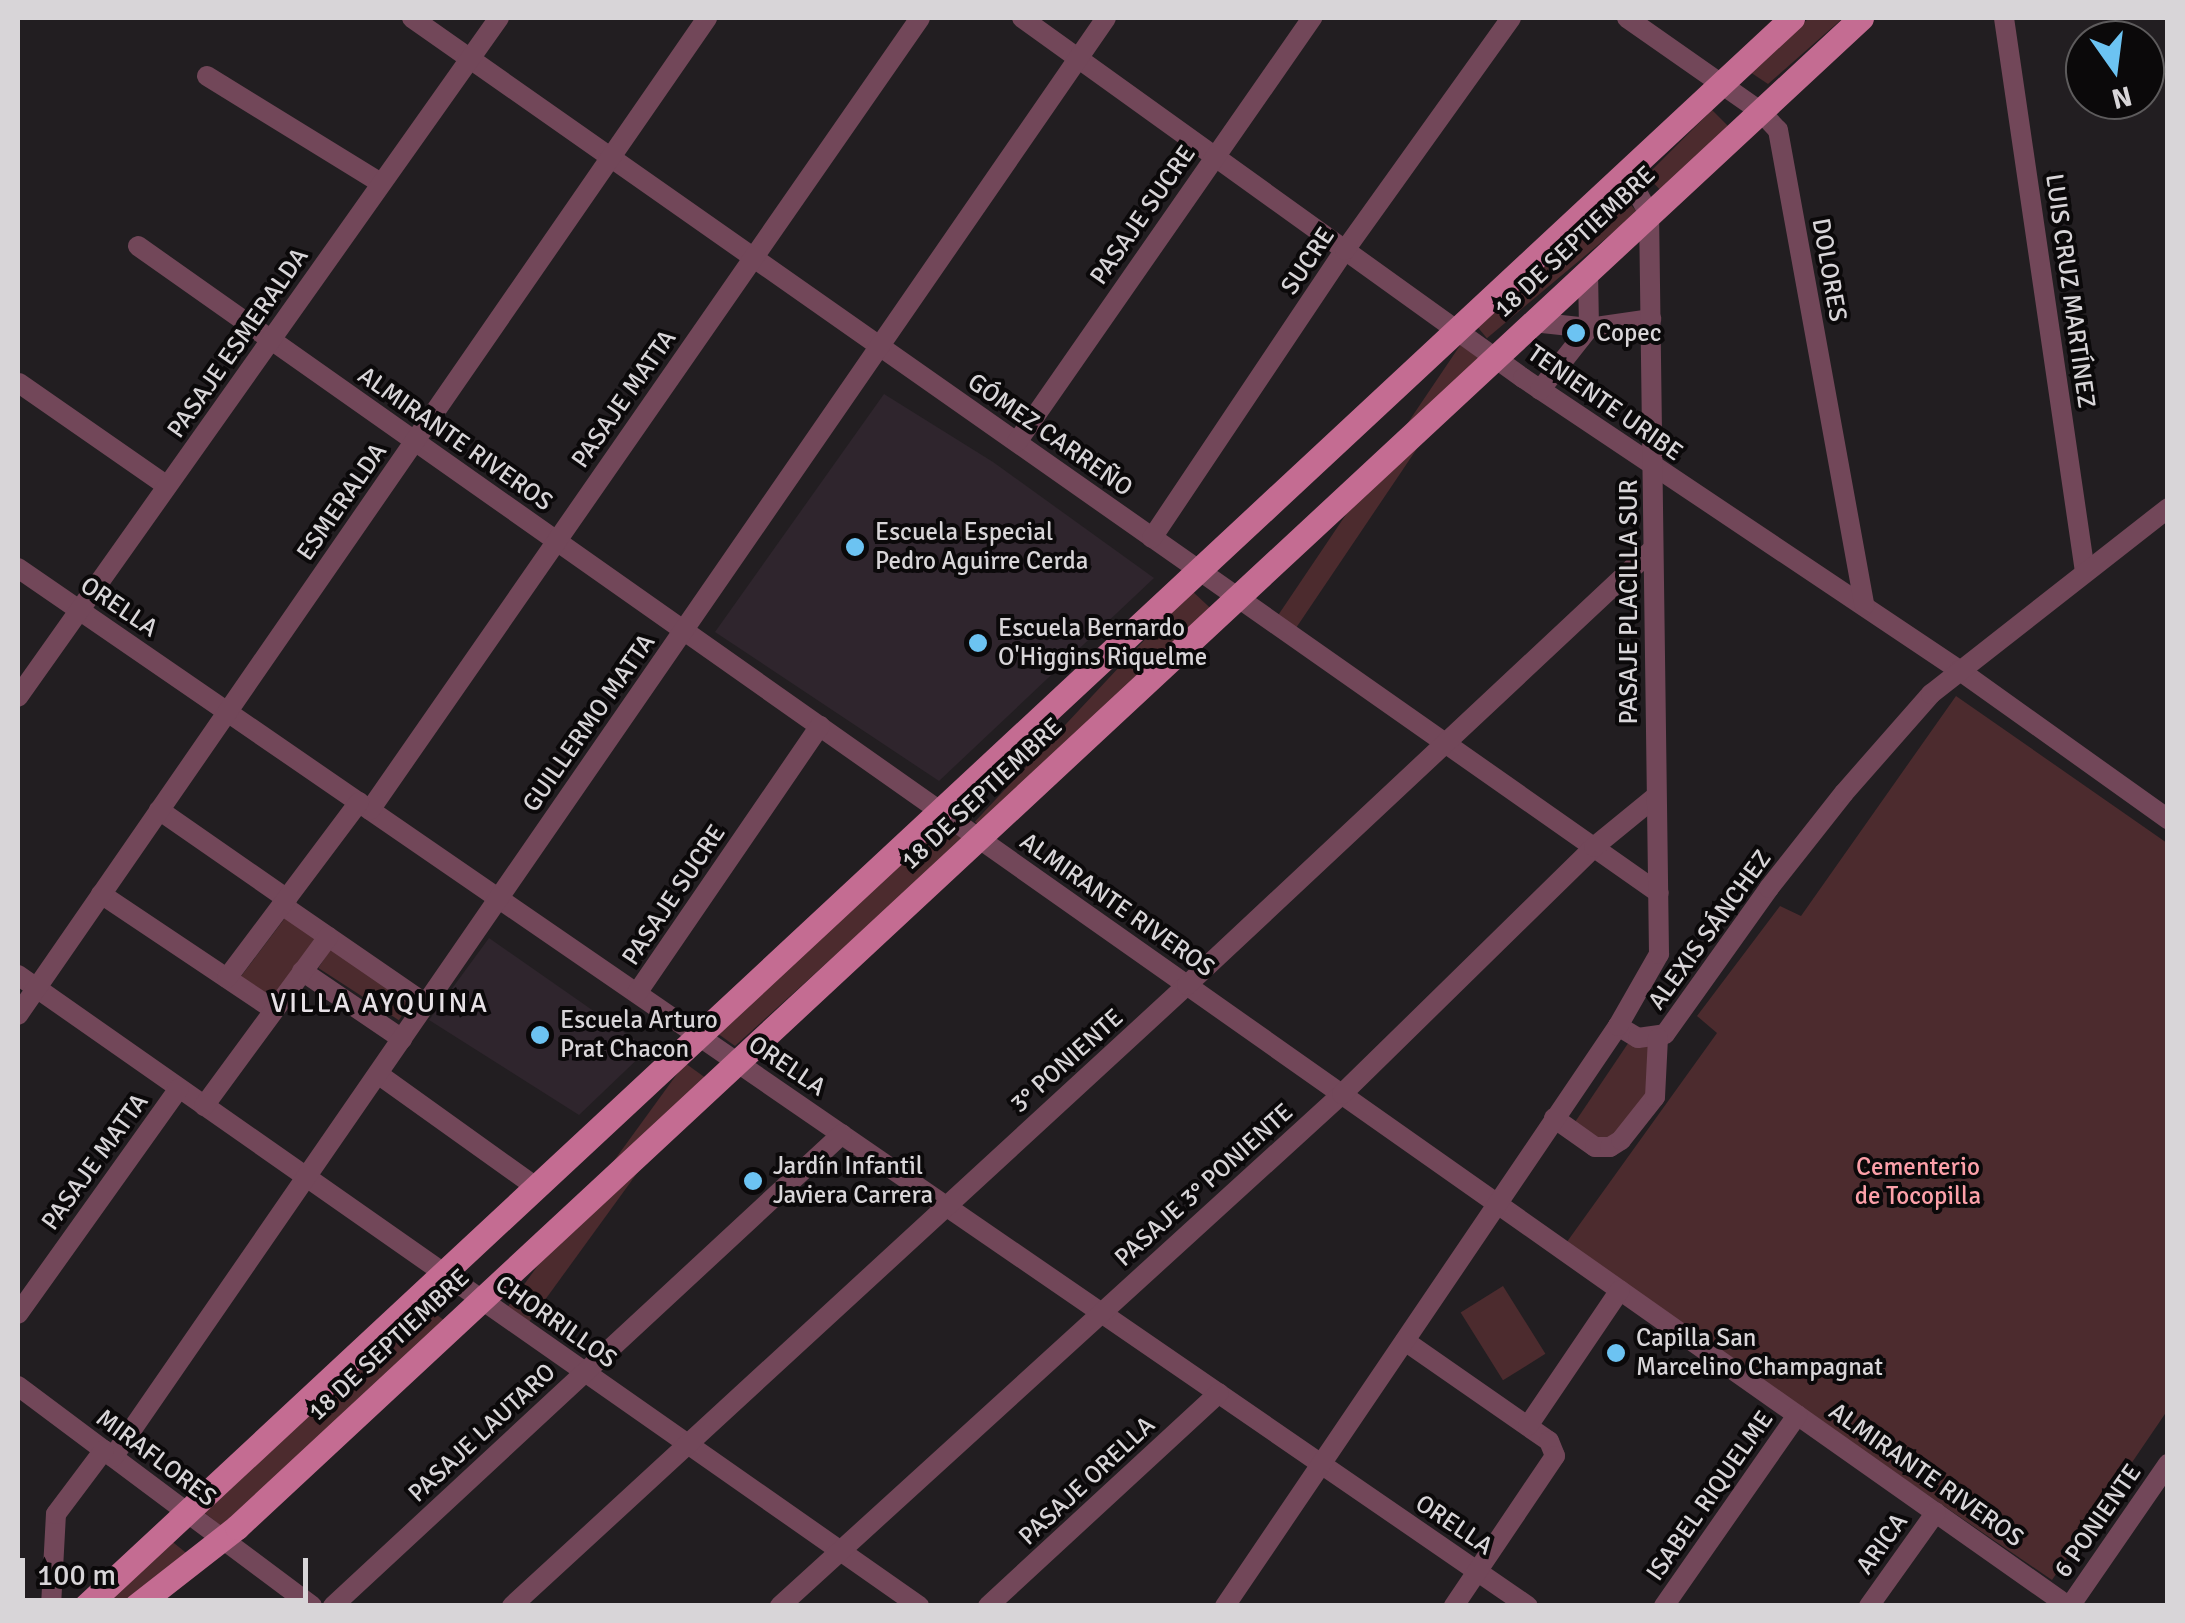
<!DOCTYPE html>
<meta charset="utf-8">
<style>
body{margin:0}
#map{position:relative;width:2185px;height:1623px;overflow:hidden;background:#221e21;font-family:Signika,sans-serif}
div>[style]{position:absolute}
.built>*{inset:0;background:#2f252d}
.green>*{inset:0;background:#4c2b2e;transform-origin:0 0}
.minor>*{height:20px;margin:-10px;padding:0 10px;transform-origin:10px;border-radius:10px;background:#724759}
.major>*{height:25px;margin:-12.5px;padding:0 12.5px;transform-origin:12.5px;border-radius:12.5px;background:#c46c92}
.dots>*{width:28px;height:28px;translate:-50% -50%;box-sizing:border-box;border:5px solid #0b090a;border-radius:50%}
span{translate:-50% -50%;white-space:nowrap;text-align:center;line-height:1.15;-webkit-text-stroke:8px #0b090a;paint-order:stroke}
.street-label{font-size:25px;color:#d8d5d8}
.poi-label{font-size:25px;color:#d8d5d8}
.left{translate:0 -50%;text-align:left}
.park-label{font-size:25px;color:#fca0a9}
.neighbourhood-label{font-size:28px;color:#e7e1e6;letter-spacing:2.5px}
.frame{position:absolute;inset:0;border:20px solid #d8d5d8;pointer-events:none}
.north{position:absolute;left:2065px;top:20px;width:100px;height:100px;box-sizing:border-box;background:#0b090a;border:2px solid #5d5b5c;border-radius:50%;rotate:166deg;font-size:28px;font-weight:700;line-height:40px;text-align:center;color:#d8d5d8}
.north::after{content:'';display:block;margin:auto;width:35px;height:45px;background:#6cc3f2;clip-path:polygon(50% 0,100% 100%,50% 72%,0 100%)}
.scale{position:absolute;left:20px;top:1558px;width:288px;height:45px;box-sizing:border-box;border:5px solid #d8d5d8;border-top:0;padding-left:12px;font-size:30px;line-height:35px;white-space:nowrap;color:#d8d5d8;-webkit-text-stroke:8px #0b090a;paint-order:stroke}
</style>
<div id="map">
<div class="built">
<div style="clip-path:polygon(884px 394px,993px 462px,1154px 578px,939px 781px,715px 632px)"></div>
<div style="clip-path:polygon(489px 938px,648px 1049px,579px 1115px,429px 1020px)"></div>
</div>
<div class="green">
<div style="clip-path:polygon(1809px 18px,1843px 18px,1768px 84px,1750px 72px)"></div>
<div style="left:1712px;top:110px;width:24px;height:93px;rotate:45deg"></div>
<div style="left:1621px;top:193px;width:25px;height:196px;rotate:50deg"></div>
<div style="left:1461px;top:344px;width:22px;height:328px;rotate:34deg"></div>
<div style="left:1191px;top:590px;width:26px;height:317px;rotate:43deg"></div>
<div style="clip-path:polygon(1956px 696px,2167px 843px,2167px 1411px,2052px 1580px,1564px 1246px,1717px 1033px,1697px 1016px,1780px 906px,1801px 916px)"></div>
<div style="clip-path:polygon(947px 819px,968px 835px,735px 1046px,717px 1033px)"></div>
<div style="left:288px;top:914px;width:39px;height:79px;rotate:37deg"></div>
<div style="left:332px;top:947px;width:96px;height:25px;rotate:33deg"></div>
<div style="clip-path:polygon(1633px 1036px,1649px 1043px,1646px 1094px,1619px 1133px,1604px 1143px,1571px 1128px)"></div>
<div style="left:685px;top:1063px;width:26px;height:305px;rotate:36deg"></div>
<div style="left:1503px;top:1286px;width:80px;height:50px;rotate:58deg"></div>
<div style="clip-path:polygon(425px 1306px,445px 1321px,221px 1526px,205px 1513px)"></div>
<div style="clip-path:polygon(169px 1539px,190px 1556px,128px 1605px,99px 1606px)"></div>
</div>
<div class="minor">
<div style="left:412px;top:18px;width:1523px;rotate:35.06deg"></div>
<div style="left:1022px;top:18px;width:617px;rotate:35.7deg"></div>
<div style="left:1523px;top:378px;width:525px;rotate:33.81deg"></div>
<div style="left:1959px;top:670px;width:257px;rotate:35.5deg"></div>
<div style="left:1627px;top:18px;width:162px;rotate:35deg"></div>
<div style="left:1760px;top:111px;width:26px;rotate:47deg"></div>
<div style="left:1778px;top:130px;width:483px;rotate:79.7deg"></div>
<div style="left:2004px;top:18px;width:560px;rotate:81.68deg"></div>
<div style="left:207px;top:76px;width:204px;rotate:31.6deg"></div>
<div style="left:138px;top:246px;width:2361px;rotate:35.17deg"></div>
<div style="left:1533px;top:322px;width:56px;rotate:6.1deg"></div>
<div style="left:1589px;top:328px;width:63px;rotate:-8.3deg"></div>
<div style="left:19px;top:383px;width:180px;rotate:34.8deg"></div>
<div style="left:1540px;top:390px;width:79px;rotate:-51.7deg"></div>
<div style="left:1589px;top:328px;width:57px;rotate:-91deg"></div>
<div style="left:1017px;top:442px;width:517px;rotate:-55.17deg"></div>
<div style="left:1152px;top:538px;width:347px;rotate:-56.2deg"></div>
<div style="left:1345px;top:250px;width:285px;rotate:-54.4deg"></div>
<div style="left:18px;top:568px;width:1832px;rotate:34.51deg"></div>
<div style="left:18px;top:697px;width:832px;rotate:-54.69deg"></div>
<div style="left:159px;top:810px;width:156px;rotate:34.8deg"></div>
<div style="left:370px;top:810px;width:964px;rotate:-55.22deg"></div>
<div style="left:101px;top:894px;width:207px;rotate:33.8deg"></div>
<div style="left:282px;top:905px;width:175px;rotate:34.5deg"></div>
<div style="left:302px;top:971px;width:121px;rotate:34.2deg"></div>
<div style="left:18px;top:975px;width:1100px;rotate:35deg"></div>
<div style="left:227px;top:978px;width:220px;rotate:-53.1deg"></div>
<div style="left:637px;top:993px;width:324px;rotate:-55.6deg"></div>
<div style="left:18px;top:1015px;width:1212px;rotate:-55.35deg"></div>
<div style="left:1618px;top:1026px;width:23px;rotate:31deg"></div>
<div style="left:1638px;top:1038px;width:27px;rotate:-8deg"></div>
<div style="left:1665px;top:1034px;width:179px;rotate:-54.5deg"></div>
<div style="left:1769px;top:888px;width:121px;rotate:-51.7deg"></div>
<div style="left:1844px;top:793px;width:132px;rotate:-48.7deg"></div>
<div style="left:1931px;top:694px;width:301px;rotate:-38.1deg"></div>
<div style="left:378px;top:1074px;width:194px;rotate:35.6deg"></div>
<div style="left:204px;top:1106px;width:210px;rotate:-53.7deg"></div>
<div style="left:1554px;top:1118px;width:50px;rotate:35.3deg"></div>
<div style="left:1595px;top:1147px;width:15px"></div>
<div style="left:1610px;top:1147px;width:13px;rotate:-32deg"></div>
<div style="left:1621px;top:1140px;width:55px;rotate:-51.7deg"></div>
<div style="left:1655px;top:1097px;width:59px;rotate:-87.1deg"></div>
<div style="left:18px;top:1314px;width:277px;rotate:-54.5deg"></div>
<div style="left:1405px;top:1341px;width:175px;rotate:34.8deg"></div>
<div style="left:1549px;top:1441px;width:16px;rotate:68deg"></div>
<div style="left:1555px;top:1456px;width:181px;rotate:124deg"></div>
<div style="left:18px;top:1386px;width:367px;rotate:36.8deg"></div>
<div style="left:1528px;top:1426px;width:164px;rotate:-55.9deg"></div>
<div style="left:113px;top:1457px;width:1748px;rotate:-55.39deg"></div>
<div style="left:51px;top:1606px;width:92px;rotate:-86.9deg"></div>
<div style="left:56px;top:1514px;width:80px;rotate:-53.1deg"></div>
<div style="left:333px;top:1606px;width:694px;rotate:-42.84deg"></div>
<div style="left:512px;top:1606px;width:917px;rotate:-42.61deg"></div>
<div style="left:1187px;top:985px;width:638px;rotate:-43.1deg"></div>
<div style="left:780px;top:1606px;width:760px;rotate:-42.33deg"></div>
<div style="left:1342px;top:1094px;width:353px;rotate:-44.4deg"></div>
<div style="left:1594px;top:847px;width:79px;rotate:-39.3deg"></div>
<div style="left:988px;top:1606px;width:314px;rotate:-42.7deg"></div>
<div style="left:1225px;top:1606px;width:701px;rotate:-55.88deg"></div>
<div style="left:1618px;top:1026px;width:83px;rotate:-60.3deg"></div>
<div style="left:1659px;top:954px;width:740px;rotate:-90.77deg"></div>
<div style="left:1649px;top:214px;width:48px;rotate:-118.7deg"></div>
<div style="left:1664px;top:1606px;width:233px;rotate:-55.1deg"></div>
<div style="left:1869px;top:1606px;width:115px;rotate:-54.5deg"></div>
<div style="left:2070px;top:1606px;width:173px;rotate:-55.4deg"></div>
</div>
<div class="major">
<div style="left:86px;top:1606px;width:2331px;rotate:-42.95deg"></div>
<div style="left:136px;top:1606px;width:128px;rotate:-38deg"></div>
<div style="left:237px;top:1527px;width:2217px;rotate:-42.9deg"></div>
</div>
<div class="dots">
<div style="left:1576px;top:333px;background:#6cc3f2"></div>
<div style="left:855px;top:547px;background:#6cc3f2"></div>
<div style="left:978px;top:643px;background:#6cc3f2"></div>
<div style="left:540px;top:1035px;background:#6cc3f2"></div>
<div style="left:753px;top:1181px;background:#6cc3f2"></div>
<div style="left:1616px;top:1353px;background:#6cc3f2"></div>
</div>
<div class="street-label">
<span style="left:1143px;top:215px;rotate:-55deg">PASAJE SUCRE</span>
<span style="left:1575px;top:242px;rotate:-43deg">18 DE SEPTIEMBRE</span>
<span style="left:1308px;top:261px;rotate:-56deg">SUCRE</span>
<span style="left:1829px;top:270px;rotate:80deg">DOLORES</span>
<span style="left:2070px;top:291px;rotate:82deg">LUIS CRUZ MARTÍNEZ</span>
<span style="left:238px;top:343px;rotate:-55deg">PASAJE ESMERALDA</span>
<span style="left:624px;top:399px;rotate:-55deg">PASAJE MATTA</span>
<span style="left:1605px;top:403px;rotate:35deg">TENIENTE URIBE</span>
<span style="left:1050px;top:435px;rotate:35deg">GÓMEZ CARREÑO</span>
<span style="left:455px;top:439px;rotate:35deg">ALMIRANTE RIVEROS</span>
<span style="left:342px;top:502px;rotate:-55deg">ESMERALDA</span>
<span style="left:1629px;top:602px;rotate:-90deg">PASAJE PLACILLA SUR</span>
<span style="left:119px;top:607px;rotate:34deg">ORELLA</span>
<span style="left:589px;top:723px;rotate:-55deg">GUILLERMO MATTA</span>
<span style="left:982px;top:794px;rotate:-43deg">18 DE SEPTIEMBRE</span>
<span style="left:674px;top:895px;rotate:-56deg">PASAJE SUCRE</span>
<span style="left:1117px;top:905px;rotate:35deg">ALMIRANTE RIVEROS</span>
<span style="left:1710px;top:930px;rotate:-54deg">ALEXIS SÁNCHEZ</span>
<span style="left:1067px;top:1061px;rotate:-42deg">3° PONIENTE</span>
<span style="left:787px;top:1066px;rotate:34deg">ORELLA</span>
<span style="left:95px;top:1162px;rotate:-54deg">PASAJE MATTA</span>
<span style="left:1204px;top:1185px;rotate:-42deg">PASAJE 3° PONIENTE</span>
<span style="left:556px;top:1322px;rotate:35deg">CHORRILLOS</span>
<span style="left:389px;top:1345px;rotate:-43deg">18 DE SEPTIEMBRE</span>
<span style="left:482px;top:1433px;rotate:-43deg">PASAJE LAUTARO</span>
<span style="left:156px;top:1458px;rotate:37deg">MIRAFLORES</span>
<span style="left:1926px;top:1475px;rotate:35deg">ALMIRANTE RIVEROS</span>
<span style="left:1087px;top:1481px;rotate:-43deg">PASAJE ORELLA</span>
<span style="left:1710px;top:1496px;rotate:-55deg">ISABEL RIQUELME</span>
<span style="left:2098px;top:1521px;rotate:-55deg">6 PONIENTE</span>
<span style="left:1454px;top:1525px;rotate:34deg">ORELLA</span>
<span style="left:1882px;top:1544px;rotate:-54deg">ARICA</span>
</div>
<div class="poi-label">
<span class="left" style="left:1596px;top:333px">Copec</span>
<span class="left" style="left:875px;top:547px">Escuela Especial<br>Pedro Aguirre Cerda</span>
<span class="left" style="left:998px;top:643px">Escuela Bernardo<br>O'Higgins Riquelme</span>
<span class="left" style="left:560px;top:1035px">Escuela Arturo<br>Prat Chacon</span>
<span class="left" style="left:773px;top:1181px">Jardín Infantil<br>Javiera Carrera</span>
<span class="left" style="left:1636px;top:1353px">Capilla San<br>Marcelino Champagnat</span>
</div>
<div class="park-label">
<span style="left:1918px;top:1182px">Cementerio<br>de Tocopilla</span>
</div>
<div class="neighbourhood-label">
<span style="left:380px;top:1003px">VILLA AYQUINA</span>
</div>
<div class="frame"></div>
<div class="north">N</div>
<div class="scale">100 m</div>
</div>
